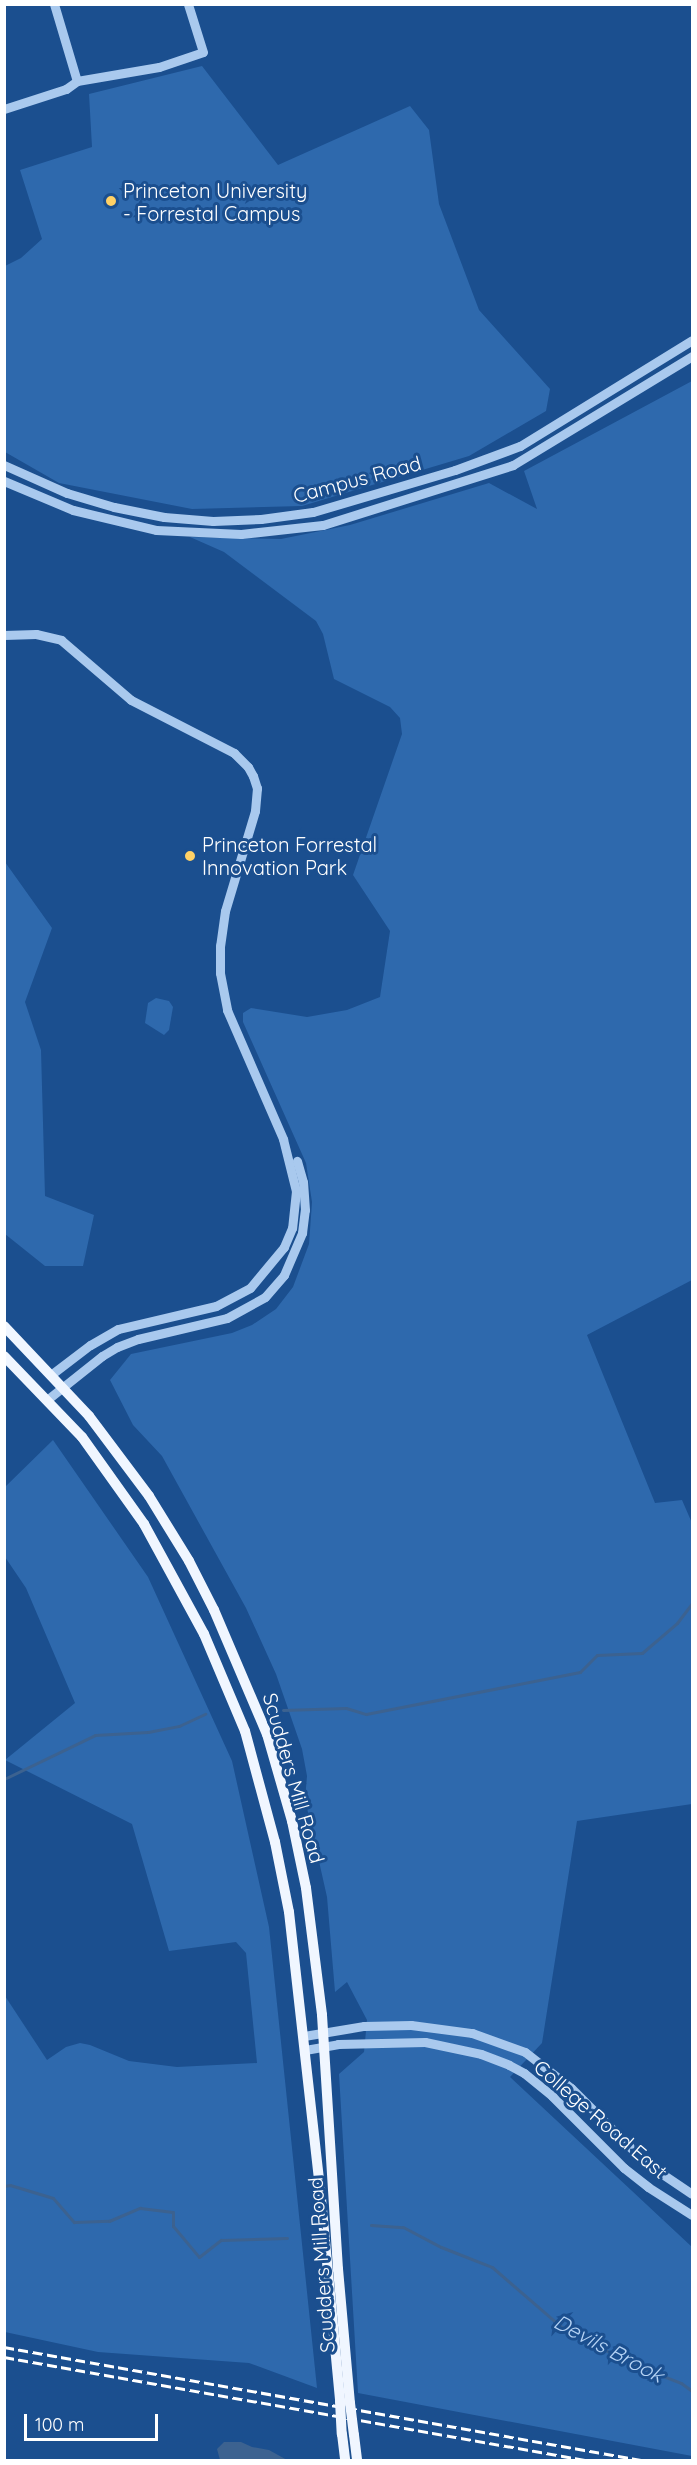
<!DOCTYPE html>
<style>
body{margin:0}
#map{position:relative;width:697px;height:2465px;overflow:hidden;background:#1b4f8f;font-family:Quicksand,sans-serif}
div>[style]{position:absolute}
.green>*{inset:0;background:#2e69ad}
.water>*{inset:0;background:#3c6290}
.stream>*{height:3px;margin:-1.5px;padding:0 1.5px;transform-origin:1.5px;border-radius:1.5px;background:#3c6290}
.minor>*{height:9px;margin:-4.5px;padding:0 4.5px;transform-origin:4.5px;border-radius:4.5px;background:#a9c9ee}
.major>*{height:10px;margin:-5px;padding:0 5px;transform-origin:5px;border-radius:5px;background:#f0f6ff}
.rail>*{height:3px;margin-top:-1.5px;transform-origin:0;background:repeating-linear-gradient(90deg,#fff 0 10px,transparent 0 14.5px)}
.major-bridge>*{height:10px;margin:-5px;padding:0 5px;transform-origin:5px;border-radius:5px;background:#f0f6ff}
.dots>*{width:16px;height:16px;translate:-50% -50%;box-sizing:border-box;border:3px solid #1b4f8f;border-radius:50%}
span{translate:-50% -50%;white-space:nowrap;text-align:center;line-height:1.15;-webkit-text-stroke:6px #1b4f8f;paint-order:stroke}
.poi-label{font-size:20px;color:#fff}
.left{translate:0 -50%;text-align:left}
.street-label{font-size:20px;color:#fff}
.water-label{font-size:21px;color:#b5d3f5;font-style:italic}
.frame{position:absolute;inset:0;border:6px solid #fff;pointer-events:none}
.scale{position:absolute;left:24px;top:2414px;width:134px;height:27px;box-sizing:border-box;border:3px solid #fff;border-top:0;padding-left:8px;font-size:18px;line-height:21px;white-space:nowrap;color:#fff;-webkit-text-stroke:4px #1b4f8f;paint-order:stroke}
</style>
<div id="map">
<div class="green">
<div style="clip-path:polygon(202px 66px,278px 165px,410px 106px,429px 130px,439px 204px,479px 310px,550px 389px,546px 411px,469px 456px,302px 506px,192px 509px,59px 483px,5px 452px,5px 266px,21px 258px,42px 239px,20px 170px,92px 147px,89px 94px)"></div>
<div style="clip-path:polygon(692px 381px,692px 1280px,587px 1335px,655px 1503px,682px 1500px,692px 1523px,692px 1804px,577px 1821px,542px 2043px,510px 2077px,692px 2247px,692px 2456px,358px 2393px,339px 2074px,364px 2052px,367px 2020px,347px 1982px,335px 1992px,327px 1897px,305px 1799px,307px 1776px,302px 1749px,276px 1674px,246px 1608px,162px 1456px,133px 1425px,110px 1380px,131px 1354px,232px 1333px,252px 1325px,276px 1309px,293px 1287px,309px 1244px,312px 1202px,306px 1163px,243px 1022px,243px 1013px,251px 1008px,307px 1017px,347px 1010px,380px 997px,390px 931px,353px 875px,402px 734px,400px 718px,390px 707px,334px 679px,323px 634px,316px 621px,224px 552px,190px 537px,281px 539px,350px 525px,489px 483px,537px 509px,524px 471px)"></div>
<div style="clip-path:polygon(5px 862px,52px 928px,25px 1002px,41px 1050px,45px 1196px,94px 1215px,83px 1266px,45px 1266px,5px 1234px)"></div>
<div style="clip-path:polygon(156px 998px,169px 1001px,173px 1007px,169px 1030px,164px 1035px,145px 1023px,148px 1003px)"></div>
<div style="clip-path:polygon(53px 1440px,148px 1577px,232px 1761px,269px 1927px,317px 2388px,249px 2363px,98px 2352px,5px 2332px,5px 1996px,47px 2060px,66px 2047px,80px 2043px,90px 2045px,129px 2061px,177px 2067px,257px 2063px,246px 1953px,236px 1942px,169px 1951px,132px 1824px,5px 1760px,75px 1703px,26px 1588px,5px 1557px,5px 1487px)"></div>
</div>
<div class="water">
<div style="clip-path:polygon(224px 2442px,241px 2442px,252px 2447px,269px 2450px,287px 2460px,220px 2460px,217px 2449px)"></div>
</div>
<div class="stream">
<div style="left:283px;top:1710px;width:63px;rotate:-1.8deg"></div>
<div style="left:346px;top:1708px;width:21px;rotate:17deg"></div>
<div style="left:366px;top:1714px;width:218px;rotate:-11.1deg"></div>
<div style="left:580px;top:1672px;width:24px;rotate:-45deg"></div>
<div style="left:597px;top:1655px;width:45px;rotate:-2.5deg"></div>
<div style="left:642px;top:1653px;width:46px;rotate:-40.6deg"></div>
<div style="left:677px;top:1623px;width:25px;rotate:-53deg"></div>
<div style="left:4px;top:1779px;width:101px;rotate:-25.8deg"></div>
<div style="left:95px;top:1735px;width:53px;rotate:-3.2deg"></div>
<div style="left:148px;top:1732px;width:32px;rotate:-11deg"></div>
<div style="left:179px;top:1726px;width:29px;rotate:-25deg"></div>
<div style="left:4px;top:2186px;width:6px;rotate:-9deg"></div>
<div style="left:10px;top:2185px;width:45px;rotate:16.8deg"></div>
<div style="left:53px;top:2198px;width:32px;rotate:49deg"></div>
<div style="left:74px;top:2222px;width:35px;rotate:-2deg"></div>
<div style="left:109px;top:2221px;width:34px;rotate:-23deg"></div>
<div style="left:140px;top:2208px;width:33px;rotate:7deg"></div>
<div style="left:173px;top:2212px;width:14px;rotate:90deg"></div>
<div style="left:173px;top:2226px;width:40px;rotate:50deg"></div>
<div style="left:199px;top:2257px;width:28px;rotate:-38deg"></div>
<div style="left:221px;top:2240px;width:66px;rotate:-1.7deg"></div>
<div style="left:371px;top:2225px;width:32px;rotate:4deg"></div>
<div style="left:403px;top:2227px;width:43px;rotate:27.8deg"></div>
<div style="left:441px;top:2247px;width:55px;rotate:21.4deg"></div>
<div style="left:492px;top:2267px;width:90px;rotate:40.9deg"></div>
<div style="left:560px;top:2326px;width:79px;rotate:27.9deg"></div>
<div style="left:630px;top:2363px;width:55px;rotate:21.4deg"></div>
<div style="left:681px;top:2383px;width:14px;rotate:36deg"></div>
</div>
<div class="minor">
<div style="left:54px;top:4px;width:80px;rotate:73.4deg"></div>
<div style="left:4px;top:109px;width:65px;rotate:-17.9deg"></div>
<div style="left:66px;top:89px;width:14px;rotate:-36deg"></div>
<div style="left:77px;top:81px;width:83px;rotate:-9.7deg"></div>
<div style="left:159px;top:67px;width:46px;rotate:-18.8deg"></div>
<div style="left:203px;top:52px;width:50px;rotate:-107.4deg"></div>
<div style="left:4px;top:465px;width:69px;rotate:24deg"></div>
<div style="left:67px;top:493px;width:49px;rotate:16.6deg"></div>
<div style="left:114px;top:507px;width:51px;rotate:11.3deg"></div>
<div style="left:164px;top:517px;width:49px;rotate:4.7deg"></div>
<div style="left:213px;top:521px;width:48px;rotate:-2.4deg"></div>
<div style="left:261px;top:519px;width:52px;rotate:-7.7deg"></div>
<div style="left:313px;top:512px;width:148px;rotate:-16.5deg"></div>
<div style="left:455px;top:470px;width:69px;rotate:-20.3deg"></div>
<div style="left:520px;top:446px;width:202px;rotate:-31.6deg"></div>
<div style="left:4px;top:481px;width:75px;rotate:22.8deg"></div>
<div style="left:73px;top:510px;width:85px;rotate:13.5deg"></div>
<div style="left:156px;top:530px;width:85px;rotate:2.7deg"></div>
<div style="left:241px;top:534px;width:82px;rotate:-6.3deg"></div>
<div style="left:323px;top:525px;width:199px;rotate:-17.5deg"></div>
<div style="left:513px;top:465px;width:210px;rotate:-31.3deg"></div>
<div style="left:4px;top:635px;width:32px;rotate:-2deg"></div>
<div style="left:36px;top:634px;width:26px;rotate:13deg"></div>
<div style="left:61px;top:640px;width:92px;rotate:40.6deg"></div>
<div style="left:131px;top:700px;width:116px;rotate:27.2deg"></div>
<div style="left:234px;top:753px;width:20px;rotate:45deg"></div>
<div style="left:248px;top:767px;width:10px;rotate:61deg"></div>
<div style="left:253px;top:776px;width:13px;rotate:72deg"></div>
<div style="left:257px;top:788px;width:23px;rotate:95deg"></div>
<div style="left:255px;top:811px;width:104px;rotate:106.7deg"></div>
<div style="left:225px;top:911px;width:35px;rotate:98deg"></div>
<div style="left:220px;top:946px;width:27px;rotate:90deg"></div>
<div style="left:220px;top:973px;width:38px;rotate:79deg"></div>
<div style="left:227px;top:1010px;width:141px;rotate:66.5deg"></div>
<div style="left:283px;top:1139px;width:54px;rotate:76deg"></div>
<div style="left:296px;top:1191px;width:37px;rotate:96deg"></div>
<div style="left:292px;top:1228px;width:21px;rotate:113deg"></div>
<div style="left:284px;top:1247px;width:53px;rotate:129.7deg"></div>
<div style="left:250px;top:1288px;width:38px;rotate:152deg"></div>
<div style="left:216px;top:1306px;width:101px;rotate:166.8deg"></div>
<div style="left:118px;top:1329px;width:32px;rotate:150deg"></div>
<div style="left:90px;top:1345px;width:48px;rotate:142.7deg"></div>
<div style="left:48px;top:1399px;width:69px;rotate:-38.5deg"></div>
<div style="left:102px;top:1356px;width:17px;rotate:-31deg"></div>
<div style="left:117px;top:1347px;width:22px;rotate:-21deg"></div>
<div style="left:138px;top:1339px;width:91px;rotate:-13.3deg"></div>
<div style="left:227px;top:1318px;width:43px;rotate:-28.9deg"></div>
<div style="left:265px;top:1297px;width:29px;rotate:-49deg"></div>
<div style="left:284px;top:1275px;width:46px;rotate:-66.8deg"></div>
<div style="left:302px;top:1233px;width:23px;rotate:-83deg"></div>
<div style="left:305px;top:1210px;width:28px;rotate:-94deg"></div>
<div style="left:303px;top:1182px;width:22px;rotate:-106deg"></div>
<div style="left:304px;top:2036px;width:61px;rotate:-9.5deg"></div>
<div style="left:364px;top:2026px;width:47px;rotate:-1.2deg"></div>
<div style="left:411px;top:2025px;width:62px;rotate:7.5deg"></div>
<div style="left:472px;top:2033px;width:56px;rotate:19.7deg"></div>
<div style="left:525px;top:2052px;width:58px;rotate:38deg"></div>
<div style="left:571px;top:2088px;width:106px;rotate:45deg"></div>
<div style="left:646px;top:2163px;width:55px;rotate:34deg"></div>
<div style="left:305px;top:2050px;width:34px;rotate:-10deg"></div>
<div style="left:338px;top:2044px;width:87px;rotate:-1.3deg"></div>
<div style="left:425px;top:2042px;width:57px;rotate:12.1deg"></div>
<div style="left:481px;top:2054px;width:30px;rotate:21deg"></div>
<div style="left:509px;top:2065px;width:17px;rotate:28deg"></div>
<div style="left:524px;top:2073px;width:36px;rotate:39deg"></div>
<div style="left:552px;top:2096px;width:102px;rotate:45deg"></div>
<div style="left:624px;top:2168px;width:31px;rotate:38deg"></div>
<div style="left:648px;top:2187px;width:52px;rotate:32.5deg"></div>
</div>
<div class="major">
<div style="left:4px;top:1326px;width:124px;rotate:46.6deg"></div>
<div style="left:89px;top:1416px;width:100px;rotate:53.1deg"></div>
<div style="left:149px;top:1496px;width:76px;rotate:58.4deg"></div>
<div style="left:189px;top:1561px;width:55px;rotate:63deg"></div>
<div style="left:214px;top:1610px;width:135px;rotate:66.9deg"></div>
<div style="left:267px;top:1734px;width:91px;rotate:74deg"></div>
<div style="left:292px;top:1821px;width:68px;rotate:78.2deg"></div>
<div style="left:306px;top:1888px;width:128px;rotate:82.8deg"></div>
<div style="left:322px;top:2015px;width:255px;rotate:86.4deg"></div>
<div style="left:338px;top:2269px;width:135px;rotate:84.9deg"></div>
<div style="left:4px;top:1356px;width:112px;rotate:46.1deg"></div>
<div style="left:82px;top:1437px;width:107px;rotate:54.5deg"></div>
<div style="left:144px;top:1524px;width:125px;rotate:61.4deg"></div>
<div style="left:204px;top:1634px;width:105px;rotate:67.1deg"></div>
<div style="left:245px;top:1731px;width:115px;rotate:74.9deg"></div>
<div style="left:275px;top:1842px;width:71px;rotate:78.7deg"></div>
<div style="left:289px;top:1912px;width:278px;rotate:83.6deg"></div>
<div style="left:320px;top:2188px;width:214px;rotate:84.6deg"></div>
<div style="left:342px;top:2434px;width:26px;rotate:83deg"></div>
<div style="left:354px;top:2435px;width:25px;rotate:83deg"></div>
</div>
<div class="rail">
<div style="left:4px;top:2347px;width:647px;rotate:10.06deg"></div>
<div style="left:4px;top:2357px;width:590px;rotate:10.05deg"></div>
</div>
<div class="major-bridge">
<div style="left:340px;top:2401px;width:33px;rotate:87deg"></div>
<div style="left:350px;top:2403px;width:32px;rotate:83deg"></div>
</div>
<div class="dots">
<div style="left:111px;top:201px;background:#ffd166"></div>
<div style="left:190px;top:856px;background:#ffd166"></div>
</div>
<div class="poi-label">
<span class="left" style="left:123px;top:202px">Princeton University<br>- Forrestal Campus</span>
<span class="left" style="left:202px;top:856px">Princeton Forrestal<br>Innovation Park</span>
</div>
<div class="street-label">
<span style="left:357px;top:479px;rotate:-15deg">Campus Road</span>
<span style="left:294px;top:1778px;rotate:74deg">Scudders Mill Road</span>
<span style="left:601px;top:2119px;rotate:41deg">College Road East</span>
<span style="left:321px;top:2265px;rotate:-94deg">Scudders Mill Road</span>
</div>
<div class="water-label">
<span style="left:609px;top:2348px;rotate:28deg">Devils Brook</span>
</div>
<div class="frame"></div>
<div class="scale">100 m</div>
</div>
